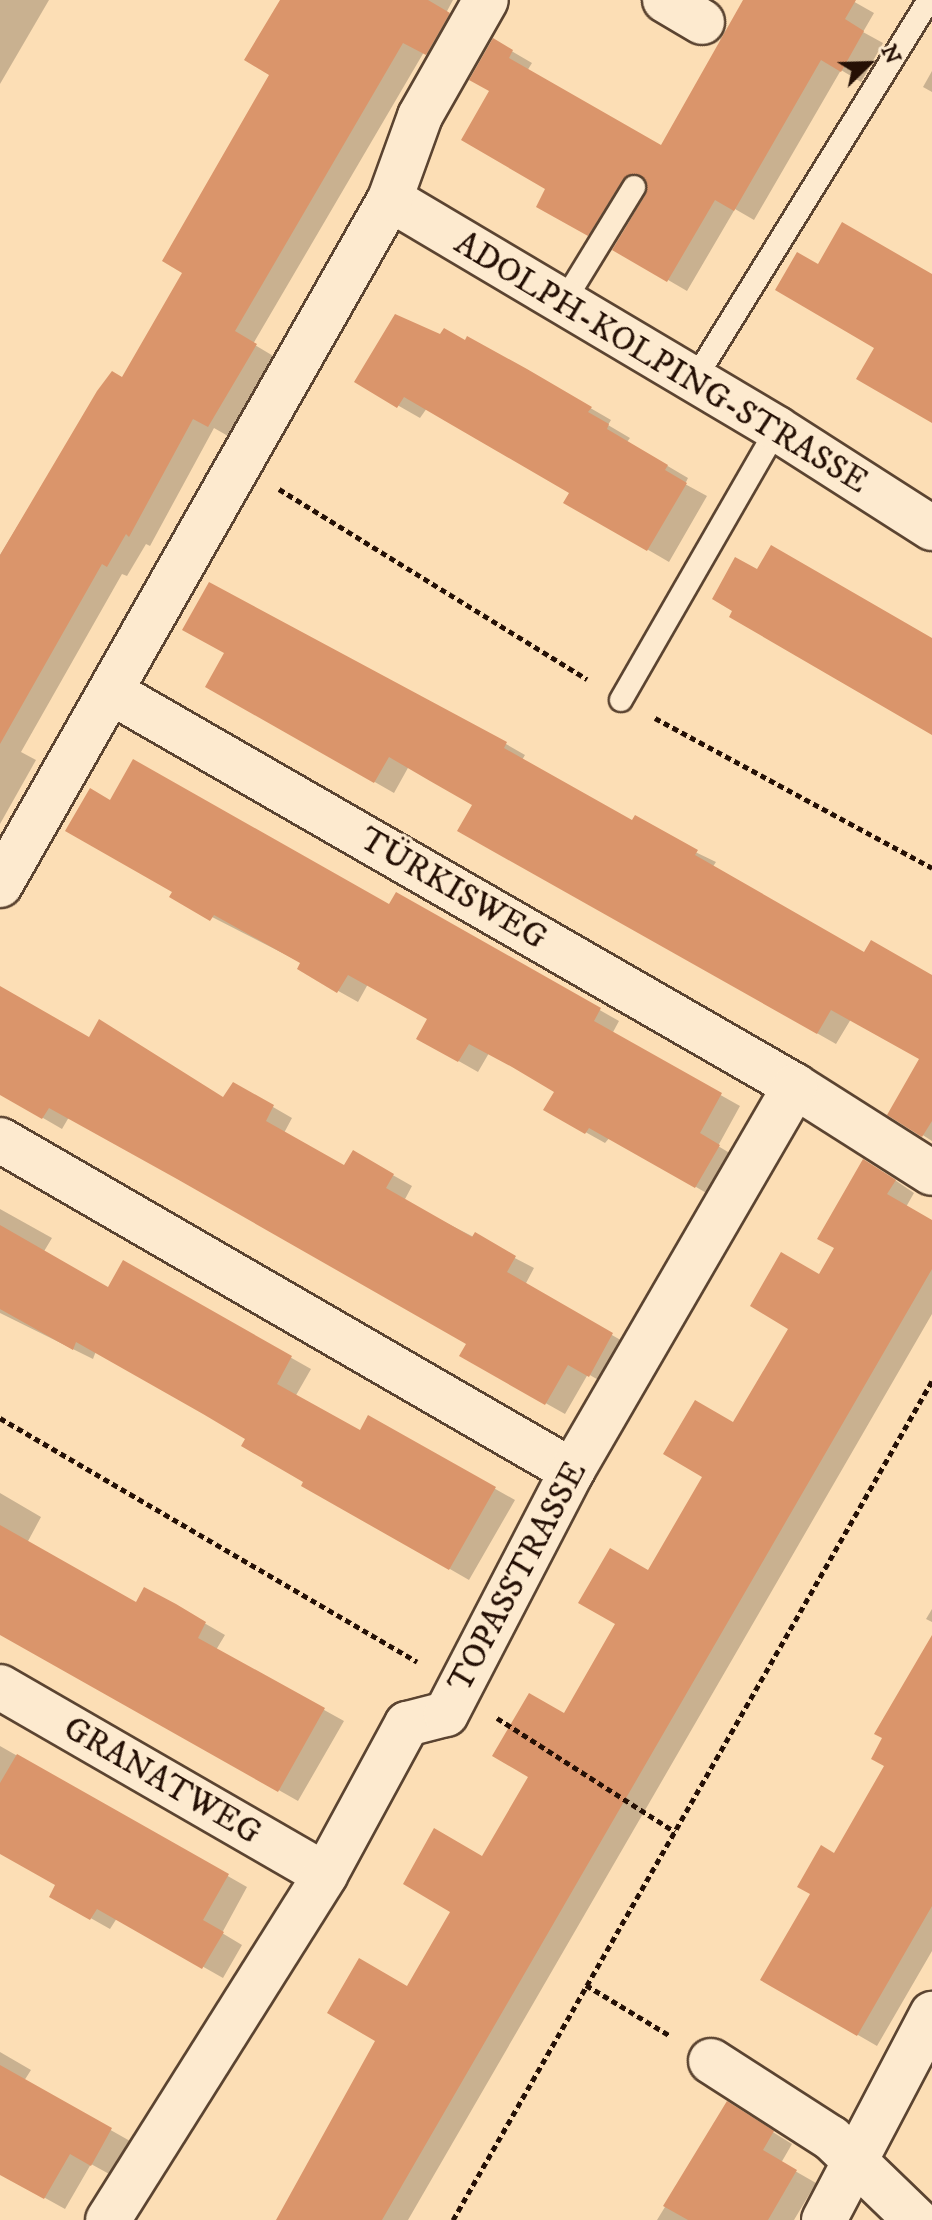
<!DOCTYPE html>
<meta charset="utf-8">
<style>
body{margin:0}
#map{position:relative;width:932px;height:2220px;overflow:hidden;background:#fcdeb5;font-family:"IM FELL DW Pica",serif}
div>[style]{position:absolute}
.shadow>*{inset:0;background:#0003}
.building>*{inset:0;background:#da956b}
.path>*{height:5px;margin-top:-2.5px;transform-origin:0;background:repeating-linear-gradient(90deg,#251005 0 6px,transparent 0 10px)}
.roads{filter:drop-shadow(2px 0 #5b4431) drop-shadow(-2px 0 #5b4431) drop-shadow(0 2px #5b4431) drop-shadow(0 -2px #5b4431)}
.lane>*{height:22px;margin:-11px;padding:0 11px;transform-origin:11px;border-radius:11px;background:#fdeacf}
.street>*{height:44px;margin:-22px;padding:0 22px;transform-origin:22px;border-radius:22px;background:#fdeacf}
span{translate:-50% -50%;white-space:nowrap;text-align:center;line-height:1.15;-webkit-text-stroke:6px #fdeacf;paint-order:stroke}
.street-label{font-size:34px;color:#251005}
.north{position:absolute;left:828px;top:24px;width:80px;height:80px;-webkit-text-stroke:6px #fdeacf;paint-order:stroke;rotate:67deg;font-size:22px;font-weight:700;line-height:32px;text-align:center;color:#251005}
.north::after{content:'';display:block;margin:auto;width:28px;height:36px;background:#251005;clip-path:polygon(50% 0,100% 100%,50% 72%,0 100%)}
</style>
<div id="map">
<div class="shadow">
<div style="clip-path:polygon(0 0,49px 0,0 84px)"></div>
<div style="clip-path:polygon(315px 0,453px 0,446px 13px,468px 26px,446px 65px,424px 52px,253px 344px,275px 357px,228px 436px,214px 428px,150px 546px,146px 544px,127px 576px,122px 574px,21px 752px,36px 760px,0 824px,0 555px,99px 392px,123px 379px,185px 272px)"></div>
<div style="clip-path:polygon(746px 0,851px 0,874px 13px,863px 32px,883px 43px,861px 82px,841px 70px,754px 220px,735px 209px,687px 291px,615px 249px,647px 189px,608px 245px,538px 206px,548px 189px,492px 91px,494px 41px,532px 63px,527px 71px,662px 148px)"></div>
<div style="clip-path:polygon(932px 71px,932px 92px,923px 87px)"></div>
<div style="clip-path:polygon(357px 382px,549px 384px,611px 420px,608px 425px,630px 438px,627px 442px,688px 478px,685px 484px,707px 496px,669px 562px,566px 502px,572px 492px,427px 408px,420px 418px)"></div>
<div style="clip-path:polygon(210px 585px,506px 744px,525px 755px,522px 760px,633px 822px,716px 862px,712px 868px,932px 1007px,932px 1141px,890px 1114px,921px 1058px,851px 1019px,836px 1044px,460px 830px,475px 804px,409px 766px,394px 793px,207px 686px,226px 653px)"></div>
<div style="clip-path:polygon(111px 803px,389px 907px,434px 916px,619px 1021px,612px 1034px,740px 1106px,718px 1146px,738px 1158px,715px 1198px,610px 1137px,605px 1143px,546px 1110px,557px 1091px,489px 1053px,478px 1072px,418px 1038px,429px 1019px,368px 984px,358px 1002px,299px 969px,302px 963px,171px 896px,174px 891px)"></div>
<div style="clip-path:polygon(0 988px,90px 1040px,223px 1098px,273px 1107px,292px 1118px,284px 1133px,345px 1168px,354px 1153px,412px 1186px,404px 1201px,534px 1268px,525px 1285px,631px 1346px,609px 1386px,588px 1374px,565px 1414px,462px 1356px,469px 1343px,69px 1117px,62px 1129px,0 1093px)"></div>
<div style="clip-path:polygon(883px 1172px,914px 1193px,906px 1207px,932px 1222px,932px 1314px,408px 2220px,278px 2220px)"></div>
<div style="clip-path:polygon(0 1209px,52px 1238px,43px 1253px,108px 1290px,124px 1263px,311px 1369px,295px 1397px,361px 1433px,369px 1418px,515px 1500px,469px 1580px,304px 1485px,306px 1481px,248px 1438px,96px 1351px,93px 1359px,0 1313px)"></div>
<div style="clip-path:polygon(0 1493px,41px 1517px,27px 1543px,136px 1605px,145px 1589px,225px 1635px,216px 1650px,344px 1721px,298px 1801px,0 1632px)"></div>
<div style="clip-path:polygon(932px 1609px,932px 1622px,926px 1619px)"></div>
<div style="clip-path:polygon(932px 1638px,932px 1951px,877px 2046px,763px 1980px,886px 1766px)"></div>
<div style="clip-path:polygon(0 1746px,247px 1887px,222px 1933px,242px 1945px,223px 1978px,117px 1918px,110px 1929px,71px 1907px,58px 1884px,0 1852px)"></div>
<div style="clip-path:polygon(0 2052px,31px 2070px,24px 2081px,130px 2141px,111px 2175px,91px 2164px,65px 2209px,0 2173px)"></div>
<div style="clip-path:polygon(728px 2104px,792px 2144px,781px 2163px,816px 2183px,794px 2220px,657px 2220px)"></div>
</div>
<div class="building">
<div style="clip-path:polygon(280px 0,428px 0,450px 13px,426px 55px,403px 43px,235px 331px,257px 344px,208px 427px,193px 419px,129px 537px,126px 534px,107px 567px,102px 564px,0 744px,0 555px,97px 391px,112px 371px,122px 377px,182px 273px,162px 261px,269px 75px,244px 60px)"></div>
<div style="clip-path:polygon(743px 0,856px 0,845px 19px,864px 31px,841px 72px,821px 60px,734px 211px,715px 200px,667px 282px,612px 250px,646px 194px,642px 176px,623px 179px,588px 236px,536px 207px,545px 189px,461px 140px,489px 91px,469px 80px,493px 38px,513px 50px,509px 58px,661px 145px)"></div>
<div style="clip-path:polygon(842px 222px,932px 274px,932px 423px,856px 379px,874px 348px,775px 290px,797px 252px,818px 264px)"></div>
<div style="clip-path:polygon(395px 314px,440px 334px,444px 328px,465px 340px,467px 336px,527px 369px,592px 407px,588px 412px,609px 424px,607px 429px,668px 465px,665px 470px,687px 483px,647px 551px,563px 503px,569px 493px,445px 421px,404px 397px,397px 408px,354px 382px)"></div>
<div style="clip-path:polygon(771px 545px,932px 638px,932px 735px,729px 617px,732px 611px,712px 599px,735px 557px,757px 569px)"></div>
<div style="clip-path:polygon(209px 582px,507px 742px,504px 748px,632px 820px,635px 815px,698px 850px,695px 855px,864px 952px,871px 940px,932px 975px,932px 1121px,922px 1137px,887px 1115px,919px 1059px,831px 1010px,817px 1034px,457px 831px,472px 805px,430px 781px,389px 757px,374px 783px,205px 687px,224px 653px,182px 630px)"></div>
<div style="clip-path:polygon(133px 759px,389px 904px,396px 892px,435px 914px,601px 1008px,594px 1021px,722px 1093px,700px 1133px,720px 1145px,695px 1188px,589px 1128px,585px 1134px,543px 1110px,554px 1092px,512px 1067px,469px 1044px,458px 1062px,416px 1039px,427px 1019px,348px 975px,337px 993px,297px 969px,300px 963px,214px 915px,210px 921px,169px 897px,172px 892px,65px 831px,90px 788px,110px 800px)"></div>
<div style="clip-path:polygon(0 986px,89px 1037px,99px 1019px,223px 1097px,233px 1082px,274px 1105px,266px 1121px,344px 1165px,353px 1150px,394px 1174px,386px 1188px,472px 1237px,475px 1232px,516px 1256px,507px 1272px,613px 1333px,589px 1377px,568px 1365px,545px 1405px,459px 1356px,466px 1344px,177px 1179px,49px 1108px,42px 1119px,0 1095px)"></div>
<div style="clip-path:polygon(863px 1159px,896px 1180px,887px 1194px,932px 1220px,932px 1269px,382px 2220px,276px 2220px,375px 2041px,327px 2013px,359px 1958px,407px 1986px,450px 1912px,403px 1884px,434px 1828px,482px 1856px,528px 1777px,492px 1756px,529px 1693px,564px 1713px,615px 1624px,578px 1603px,610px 1548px,648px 1570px,702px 1477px,663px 1454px,695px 1400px,733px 1422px,788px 1329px,750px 1306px,781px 1252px,819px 1274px,834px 1248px,817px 1239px)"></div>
<div style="clip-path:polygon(0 1225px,108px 1287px,123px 1260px,292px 1356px,277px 1384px,360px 1430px,368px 1415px,496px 1487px,449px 1570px,301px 1486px,303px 1482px,241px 1446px,245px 1439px,203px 1414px,76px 1342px,73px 1350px,0 1309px)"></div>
<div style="clip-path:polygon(0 1525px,136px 1602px,144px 1587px,176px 1604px,206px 1622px,198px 1638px,325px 1708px,278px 1792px,0 1635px)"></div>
<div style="clip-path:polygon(932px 1635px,932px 1906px,857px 2036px,760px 1980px,810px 1894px,797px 1887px,821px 1845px,834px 1853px,884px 1766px,871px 1759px,882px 1738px,874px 1734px)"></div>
<div style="clip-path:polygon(17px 1754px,229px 1874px,203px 1920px,224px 1932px,202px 1969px,97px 1909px,90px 1920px,49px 1897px,55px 1885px,0 1854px,0 1783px)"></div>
<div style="clip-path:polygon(0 2065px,112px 2128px,91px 2166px,70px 2154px,44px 2199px,0 2175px)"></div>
<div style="clip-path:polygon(727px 2101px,774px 2131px,763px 2150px,797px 2170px,768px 2220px,688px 2220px,663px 2206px)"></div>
</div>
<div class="path">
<div style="left:279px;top:489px;width:362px;rotate:31.7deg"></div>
<div style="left:655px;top:718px;width:315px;rotate:28.4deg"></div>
<div style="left:0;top:1418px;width:483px;rotate:30.3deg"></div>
<div style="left:497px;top:1718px;width:211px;rotate:32.6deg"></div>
<div style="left:586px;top:1985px;width:97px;rotate:31.1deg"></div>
<div style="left:453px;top:2220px;width:966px;rotate:-60.28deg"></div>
</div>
<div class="roads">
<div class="lane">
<div style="left:563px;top:303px;width:136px;rotate:-58.5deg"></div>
<div style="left:693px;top:382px;width:449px;rotate:-58.3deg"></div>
<div style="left:621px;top:700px;width:313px;rotate:-60.1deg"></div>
</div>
<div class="street">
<div style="left:665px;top:0;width:43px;rotate:30.7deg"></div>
<div style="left:390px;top:199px;width:450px;rotate:30.7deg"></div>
<div style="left:777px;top:429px;width:184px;rotate:32.6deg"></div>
<div style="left:111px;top:692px;width:789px;rotate:29.94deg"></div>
<div style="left:795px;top:1086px;width:162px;rotate:32.4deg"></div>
<div style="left:0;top:885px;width:789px;rotate:-60.38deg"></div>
<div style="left:390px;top:199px;width:88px;rotate:-70.1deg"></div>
<div style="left:420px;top:116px;width:133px;rotate:-60.4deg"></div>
<div style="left:0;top:1140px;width:661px;rotate:30.06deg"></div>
<div style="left:0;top:1687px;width:375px;rotate:30deg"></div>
<div style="left:711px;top:2061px;width:143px;rotate:32.7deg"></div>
<div style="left:831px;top:2138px;width:118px;rotate:44deg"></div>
<div style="left:108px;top:2220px;width:408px;rotate:-57.8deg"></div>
<div style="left:325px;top:1875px;width:172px;rotate:-61.5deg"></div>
<div style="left:407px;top:1724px;width:40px;rotate:-14.4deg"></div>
<div style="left:446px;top:1714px;width:274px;rotate:-62.6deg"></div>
<div style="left:572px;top:1471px;width:445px;rotate:-59.9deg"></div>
<div style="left:824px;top:2220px;width:233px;rotate:-62.3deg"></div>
</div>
</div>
<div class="street-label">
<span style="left:661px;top:363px;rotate:31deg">ADOLPH-KOLPING-STRASSE</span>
<span style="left:453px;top:889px;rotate:30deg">TÜRKISWEG</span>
<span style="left:518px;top:1577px;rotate:-62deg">TOPASSTRASSE</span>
<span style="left:162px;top:1781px;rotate:30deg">GRANATWEG</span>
</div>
<div class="north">N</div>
</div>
